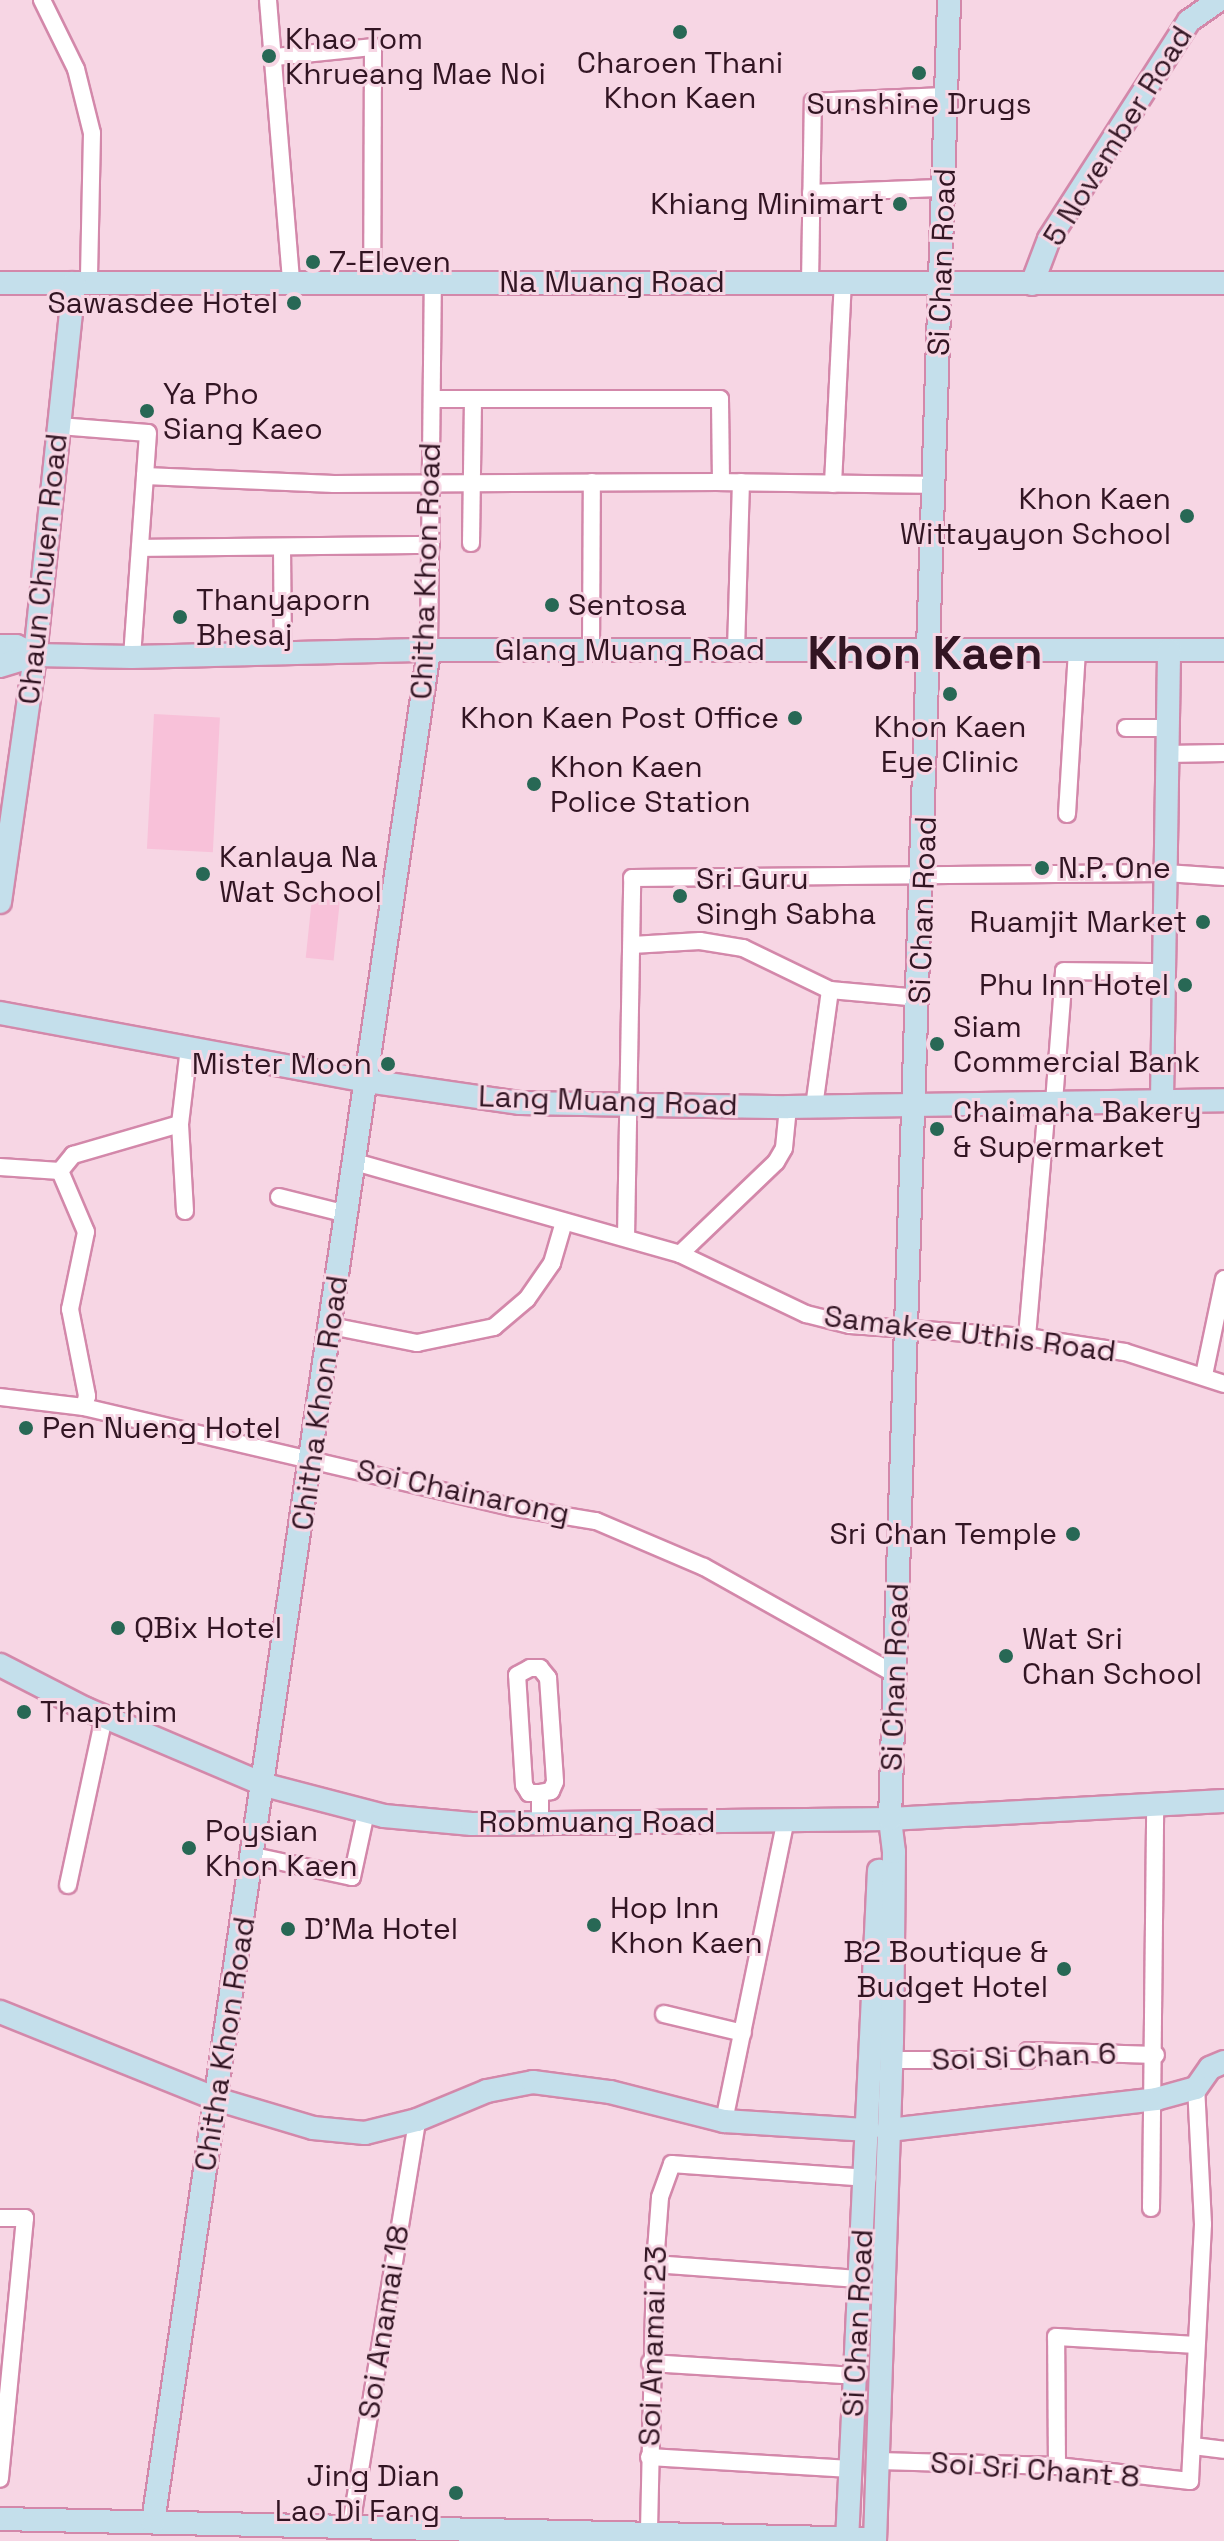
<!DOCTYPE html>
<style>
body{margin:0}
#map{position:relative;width:1224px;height:2541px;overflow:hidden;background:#f7d6e4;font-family:"Space Grotesk",sans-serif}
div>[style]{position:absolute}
.green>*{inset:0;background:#f8c1d9;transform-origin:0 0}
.roads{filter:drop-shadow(2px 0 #d388aa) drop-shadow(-2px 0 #d388aa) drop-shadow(0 2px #d388aa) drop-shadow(0 -2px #d388aa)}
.street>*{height:16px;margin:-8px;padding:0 8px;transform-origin:8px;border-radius:8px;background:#fff}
.secondary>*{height:22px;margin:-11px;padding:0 11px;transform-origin:11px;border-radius:11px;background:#c4dfeb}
.dots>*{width:22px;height:22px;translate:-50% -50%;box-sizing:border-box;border:4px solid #f7d6e4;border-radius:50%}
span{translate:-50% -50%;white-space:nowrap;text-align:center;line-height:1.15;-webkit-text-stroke:6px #f7d6e4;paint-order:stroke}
.poi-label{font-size:30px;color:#321523}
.left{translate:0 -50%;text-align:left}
.right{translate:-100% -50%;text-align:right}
.street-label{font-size:30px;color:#321523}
.town-label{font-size:46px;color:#321523;font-weight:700}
</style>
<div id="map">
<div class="green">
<div style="left:154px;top:714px;width:66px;height:135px;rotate:3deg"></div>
<div style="left:312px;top:898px;width:28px;height:60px;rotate:6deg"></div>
</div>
<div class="roads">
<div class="street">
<div style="left:42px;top:0;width:77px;rotate:63.8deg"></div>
<div style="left:76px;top:69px;width:66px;rotate:76deg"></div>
<div style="left:92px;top:133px;width:148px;rotate:91.2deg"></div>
<div style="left:268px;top:0;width:281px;rotate:85.3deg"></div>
<div style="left:276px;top:57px;width:98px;rotate:-5.9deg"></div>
<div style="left:373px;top:47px;width:233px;rotate:90.2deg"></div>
<div style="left:811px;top:193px;width:133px;rotate:-2.2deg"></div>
<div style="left:810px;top:284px;width:182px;rotate:-89.1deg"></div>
<div style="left:813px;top:102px;width:134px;rotate:-2.6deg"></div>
<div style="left:59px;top:426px;width:89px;rotate:4.5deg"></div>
<div style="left:148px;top:433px;width:43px;rotate:94deg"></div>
<div style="left:721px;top:482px;width:214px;rotate:0.8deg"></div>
<div style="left:833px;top:484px;width:201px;rotate:-87.2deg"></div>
<div style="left:471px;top:543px;width:144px;rotate:-89.2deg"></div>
<div style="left:282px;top:547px;width:105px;rotate:89.5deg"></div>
<div style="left:140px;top:548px;width:291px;rotate:-0.6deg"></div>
<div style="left:429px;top:650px;width:370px;rotate:-89.4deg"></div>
<div style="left:591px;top:650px;width:168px;rotate:-89.7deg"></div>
<div style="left:736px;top:650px;width:168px;rotate:-88.3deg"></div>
<div style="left:132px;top:657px;width:181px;rotate:-85.9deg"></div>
<div style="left:145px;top:476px;width:189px;rotate:2.4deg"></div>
<div style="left:334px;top:484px;width:387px;rotate:-0.3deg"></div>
<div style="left:721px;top:482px;width:83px;rotate:-90.7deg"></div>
<div style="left:720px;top:399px;width:288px;rotate:180deg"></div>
<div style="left:1126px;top:728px;width:41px"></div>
<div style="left:1166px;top:754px;width:58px;rotate:-1deg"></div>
<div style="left:1067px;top:814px;width:163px;rotate:-86.5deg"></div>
<div style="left:632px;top:945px;width:68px;rotate:-3.4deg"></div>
<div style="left:700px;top:941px;width:44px;rotate:9.2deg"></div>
<div style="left:743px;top:948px;width:97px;rotate:25.8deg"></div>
<div style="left:830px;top:990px;width:90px;rotate:5.1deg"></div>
<div style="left:1054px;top:1102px;width:131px;rotate:-85.6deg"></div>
<div style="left:1064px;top:971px;width:101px;rotate:0.6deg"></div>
<div style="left:814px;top:1107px;width:118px;rotate:-82.2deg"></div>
<div style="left:355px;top:1162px;width:338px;rotate:15.8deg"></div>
<div style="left:680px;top:1254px;width:140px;rotate:25.5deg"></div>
<div style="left:806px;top:1314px;width:45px;rotate:14deg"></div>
<div style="left:850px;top:1325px;width:177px;rotate:3.9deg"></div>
<div style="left:1027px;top:1337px;width:99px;rotate:8.7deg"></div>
<div style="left:1125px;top:1352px;width:104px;rotate:17.9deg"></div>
<div style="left:0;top:1167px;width:60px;rotate:3.8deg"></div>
<div style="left:60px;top:1171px;width:21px;rotate:-51deg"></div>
<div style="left:73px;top:1155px;width:111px;rotate:-16.2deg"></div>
<div style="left:60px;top:1171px;width:66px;rotate:66.9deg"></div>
<div style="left:86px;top:1232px;width:79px;rotate:101.7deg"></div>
<div style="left:70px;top:1309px;width:89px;rotate:78.9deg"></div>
<div style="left:87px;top:1396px;width:11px;rotate:105deg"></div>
<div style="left:279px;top:1197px;width:70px;rotate:14deg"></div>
<div style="left:185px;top:1211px;width:87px;rotate:-93.3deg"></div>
<div style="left:180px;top:1124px;width:78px;rotate:-83.3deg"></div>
<div style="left:626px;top:1237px;width:359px;rotate:-89deg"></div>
<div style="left:632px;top:878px;width:534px;rotate:-0.54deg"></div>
<div style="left:1166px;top:873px;width:58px;rotate:3.9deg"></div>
<div style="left:680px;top:1254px;width:133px;rotate:-43.8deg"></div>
<div style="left:776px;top:1162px;width:16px;rotate:-60deg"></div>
<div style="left:784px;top:1148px;width:41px;rotate:-84.4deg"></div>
<div style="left:331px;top:1326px;width:88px;rotate:11.2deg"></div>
<div style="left:417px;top:1343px;width:79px;rotate:-11.7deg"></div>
<div style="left:494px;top:1327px;width:43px;rotate:-40.3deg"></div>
<div style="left:527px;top:1299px;width:44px;rotate:-55.2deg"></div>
<div style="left:552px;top:1263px;width:43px;rotate:-73.7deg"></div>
<div style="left:1027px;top:1337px;width:236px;rotate:-85.1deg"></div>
<div style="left:1204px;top:1375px;width:98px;rotate:-78.2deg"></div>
<div style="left:0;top:1397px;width:85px;rotate:6.8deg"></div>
<div style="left:84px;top:1407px;width:439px;rotate:13.2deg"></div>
<div style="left:511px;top:1507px;width:86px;rotate:9.4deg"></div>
<div style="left:596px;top:1521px;width:117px;rotate:23.1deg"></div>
<div style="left:704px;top:1567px;width:219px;rotate:29.3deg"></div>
<div style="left:540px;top:1823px;width:30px;rotate:-90deg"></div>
<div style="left:540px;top:1793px;width:11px;rotate:180deg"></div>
<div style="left:529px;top:1793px;width:9px;rotate:-122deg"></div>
<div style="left:524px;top:1785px;width:110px;rotate:-93.6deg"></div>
<div style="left:517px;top:1675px;width:15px;rotate:-28deg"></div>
<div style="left:530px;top:1668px;width:10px"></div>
<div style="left:540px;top:1668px;width:13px;rotate:51deg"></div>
<div style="left:548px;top:1678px;width:104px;rotate:86.1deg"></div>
<div style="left:555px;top:1782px;width:10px;rotate:114deg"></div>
<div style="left:551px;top:1791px;width:11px;rotate:170deg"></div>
<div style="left:254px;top:1856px;width:100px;rotate:12.1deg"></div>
<div style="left:352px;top:1877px;width:66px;rotate:-77.8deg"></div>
<div style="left:68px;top:1885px;width:172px;rotate:-77.9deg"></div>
<div style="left:664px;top:2014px;width:81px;rotate:13.5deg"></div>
<div style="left:891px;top:2060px;width:137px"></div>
<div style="left:1028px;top:2060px;width:9px;rotate:-90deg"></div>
<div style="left:1028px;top:2051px;width:128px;rotate:1.8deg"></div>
<div style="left:724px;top:2121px;width:307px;rotate:-78.4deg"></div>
<div style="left:1151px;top:2208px;width:400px;rotate:-89.4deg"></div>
<div style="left:0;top:2218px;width:25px"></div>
<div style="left:25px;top:2218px;width:262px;rotate:95.5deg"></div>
<div style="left:655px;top:2264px;width:206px;rotate:4.2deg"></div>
<div style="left:650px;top:2363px;width:205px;rotate:3.6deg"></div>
<div style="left:1193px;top:2446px;width:31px;rotate:7deg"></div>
<div style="left:649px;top:2457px;width:202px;rotate:3.4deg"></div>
<div style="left:879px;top:2461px;width:178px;rotate:1.6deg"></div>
<div style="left:1057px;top:2466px;width:134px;rotate:6.4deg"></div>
<div style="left:1190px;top:2481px;width:257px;rotate:-87.1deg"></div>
<div style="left:1203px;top:2224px;width:136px;rotate:-92.9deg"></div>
<div style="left:1057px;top:2466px;width:129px;rotate:-90.4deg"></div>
<div style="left:1056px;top:2337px;width:137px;rotate:3.3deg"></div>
<div style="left:351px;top:2525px;width:410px;rotate:-80.7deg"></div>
<div style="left:649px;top:2530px;width:266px;rotate:-88.7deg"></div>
<div style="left:655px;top:2264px;width:67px;rotate:-85.7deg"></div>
<div style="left:660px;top:2197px;width:35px;rotate:-70deg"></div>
<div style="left:672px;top:2164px;width:196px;rotate:4.1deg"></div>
</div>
<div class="secondary">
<div style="left:0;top:283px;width:1224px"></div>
<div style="left:1032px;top:284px;width:48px;rotate:-69.3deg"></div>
<div style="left:1049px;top:239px;width:259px;rotate:-57.3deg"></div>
<div style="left:1189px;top:21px;width:37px;rotate:-35deg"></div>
<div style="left:0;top:646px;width:16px"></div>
<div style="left:16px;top:646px;width:21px;rotate:25deg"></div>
<div style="left:35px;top:655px;width:97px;rotate:1.2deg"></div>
<div style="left:132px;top:657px;width:297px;rotate:-1.4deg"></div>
<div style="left:429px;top:650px;width:795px"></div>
<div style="left:0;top:666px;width:37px;rotate:-17deg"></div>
<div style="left:0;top:902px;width:249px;rotate:-81.9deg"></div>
<div style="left:35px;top:655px;width:374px;rotate:-84deg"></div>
<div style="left:0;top:1013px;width:373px;rotate:10.5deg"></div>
<div style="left:367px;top:1081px;width:155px;rotate:8.2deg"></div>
<div style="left:520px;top:1103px;width:268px;rotate:0.9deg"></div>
<div style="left:788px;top:1107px;width:436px;rotate:-0.9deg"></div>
<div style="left:1162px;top:1100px;width:450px;rotate:-89.1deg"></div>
<div style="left:0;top:1665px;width:97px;rotate:27.1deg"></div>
<div style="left:86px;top:1709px;width:194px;rotate:23deg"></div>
<div style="left:265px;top:1785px;width:123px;rotate:14.6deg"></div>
<div style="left:384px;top:1816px;width:88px;rotate:5.2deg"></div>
<div style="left:472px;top:1824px;width:418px;rotate:-0.7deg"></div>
<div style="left:890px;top:1819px;width:334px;rotate:-3.1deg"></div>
<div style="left:0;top:2012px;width:233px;rotate:21.9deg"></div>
<div style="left:216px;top:2099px;width:101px;rotate:16.6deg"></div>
<div style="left:313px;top:2128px;width:52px;rotate:5.5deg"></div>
<div style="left:365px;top:2133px;width:54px;rotate:-14deg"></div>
<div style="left:417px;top:2120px;width:76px;rotate:-22.5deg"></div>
<div style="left:487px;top:2091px;width:47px;rotate:-11.1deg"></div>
<div style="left:533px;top:2082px;width:78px;rotate:7.4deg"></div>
<div style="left:610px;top:2092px;width:118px;rotate:14.3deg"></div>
<div style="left:724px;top:2121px;width:145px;rotate:3.6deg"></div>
<div style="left:889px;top:2130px;width:269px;rotate:-6.6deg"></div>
<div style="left:1156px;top:2099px;width:41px;rotate:-15.4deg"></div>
<div style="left:1196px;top:2088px;width:24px;rotate:-55deg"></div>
<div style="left:1210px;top:2068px;width:15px;rotate:-23deg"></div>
<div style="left:0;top:2519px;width:875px;rotate:1.31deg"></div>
<div style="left:153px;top:2522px;width:1892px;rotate:-81.61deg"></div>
<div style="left:847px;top:2541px;width:671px;rotate:-87.27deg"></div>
<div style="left:875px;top:2541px;width:500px;rotate:-88.05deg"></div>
<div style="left:892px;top:2041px;width:189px;rotate:-89.4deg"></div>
<div style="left:894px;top:1852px;width:33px;rotate:-97deg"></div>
<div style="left:890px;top:1819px;width:1820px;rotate:-88.14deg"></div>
</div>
</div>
<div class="dots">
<div style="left:680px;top:32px;background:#286855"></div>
<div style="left:269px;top:56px;background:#286855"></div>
<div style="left:919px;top:73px;background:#286855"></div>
<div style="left:900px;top:204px;background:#286855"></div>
<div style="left:313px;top:262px;background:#286855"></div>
<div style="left:294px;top:303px;background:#286855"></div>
<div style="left:147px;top:411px;background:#286855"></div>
<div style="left:1187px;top:516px;background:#286855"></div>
<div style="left:552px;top:605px;background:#286855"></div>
<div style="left:180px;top:617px;background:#286855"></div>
<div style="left:950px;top:694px;background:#286855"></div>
<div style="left:795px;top:718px;background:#286855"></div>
<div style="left:534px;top:784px;background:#286855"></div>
<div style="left:1042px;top:868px;background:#286855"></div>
<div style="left:203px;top:874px;background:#286855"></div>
<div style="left:680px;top:896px;background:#286855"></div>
<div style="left:1203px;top:922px;background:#286855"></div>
<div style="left:1185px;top:985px;background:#286855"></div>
<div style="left:937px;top:1044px;background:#286855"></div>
<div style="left:388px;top:1064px;background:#286855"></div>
<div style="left:937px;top:1129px;background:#286855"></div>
<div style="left:26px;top:1428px;background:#286855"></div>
<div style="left:1073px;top:1534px;background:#286855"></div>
<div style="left:118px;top:1628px;background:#286855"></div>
<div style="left:1006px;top:1656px;background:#286855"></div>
<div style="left:24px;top:1712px;background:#286855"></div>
<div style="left:189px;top:1848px;background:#286855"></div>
<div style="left:594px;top:1925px;background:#286855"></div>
<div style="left:288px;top:1929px;background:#286855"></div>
<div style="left:1064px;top:1969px;background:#286855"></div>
<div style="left:456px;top:2493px;background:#286855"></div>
</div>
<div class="poi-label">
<span class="left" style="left:285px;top:56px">Khao Tom<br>Khrueang Mae Noi</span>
<span style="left:680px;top:80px">Charoen Thani<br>Khon Kaen</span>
<span style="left:919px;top:104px">Sunshine Drugs</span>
<span class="right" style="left:884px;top:204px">Khiang Minimart</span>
<span class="left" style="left:329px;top:262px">7-Eleven</span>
<span class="right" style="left:278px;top:303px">Sawasdee Hotel</span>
<span class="left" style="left:163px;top:411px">Ya Pho<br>Siang Kaeo</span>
<span class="right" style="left:1171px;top:516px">Khon Kaen<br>Wittayayon School</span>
<span class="left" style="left:196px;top:617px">Thanyaporn<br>Bhesaj</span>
<span class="left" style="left:568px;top:605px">Sentosa</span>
<span class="right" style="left:779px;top:718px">Khon Kaen Post Office</span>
<span style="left:950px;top:744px">Khon Kaen<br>Eye Clinic</span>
<span class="left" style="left:550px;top:784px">Khon Kaen<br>Police Station</span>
<span class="left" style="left:219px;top:874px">Kanlaya Na<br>Wat School</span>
<span class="left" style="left:1058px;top:868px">N.P. One</span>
<span class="left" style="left:696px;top:896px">Sri Guru<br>Singh Sabha</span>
<span class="right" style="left:1187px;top:922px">Ruamjit Market</span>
<span class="right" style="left:1169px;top:985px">Phu Inn Hotel</span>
<span class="left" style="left:953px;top:1044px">Siam<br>Commercial Bank</span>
<span class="right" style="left:372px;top:1064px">Mister Moon</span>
<span class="left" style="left:953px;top:1129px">Chaimaha Bakery<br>&amp; Supermarket</span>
<span class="left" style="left:42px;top:1428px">Pen Nueng Hotel</span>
<span class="right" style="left:1057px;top:1534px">Sri Chan Temple</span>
<span class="left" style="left:134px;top:1628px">QBix Hotel</span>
<span class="left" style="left:1022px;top:1656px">Wat Sri<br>Chan School</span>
<span class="left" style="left:40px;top:1712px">Thapthim</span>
<span class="left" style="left:205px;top:1848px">Poysian<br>Khon Kaen</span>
<span class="left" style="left:610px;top:1925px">Hop Inn<br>Khon Kaen</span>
<span class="left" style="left:304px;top:1929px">D'Ma Hotel</span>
<span class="right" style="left:1048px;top:1969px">B2 Boutique &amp;<br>Budget Hotel</span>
<span class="right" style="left:440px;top:2493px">Jing Dian<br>Lao Di Fang</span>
</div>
<div class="street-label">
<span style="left:1118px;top:136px;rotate:-58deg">5 November Road</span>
<span style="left:942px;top:262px;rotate:-88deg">Si Chan Road</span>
<span style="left:612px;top:282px">Na Muang Road</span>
<span style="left:43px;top:569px;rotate:-84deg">Chaun Chuen Road</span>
<span style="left:426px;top:571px;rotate:-88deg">Chitha Khon Road</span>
<span style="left:630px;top:650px">Glang Muang Road</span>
<span style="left:923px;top:910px;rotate:-88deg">Si Chan Road</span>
<span style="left:608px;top:1101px;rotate:2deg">Lang Muang Road</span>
<span style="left:970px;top:1334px;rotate:7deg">Samakee Uthis Road</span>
<span style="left:320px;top:1403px;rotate:-82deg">Chitha Khon Road</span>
<span style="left:463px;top:1492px;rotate:12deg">Soi Chainarong</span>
<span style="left:895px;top:1677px;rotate:-88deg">Si Chan Road</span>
<span style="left:597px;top:1822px">Robmuang Road</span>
<span style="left:225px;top:2044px;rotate:-81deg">Chitha Khon Road</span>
<span style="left:1024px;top:2057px;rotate:-2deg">Soi Si Chan 6</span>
<span style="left:384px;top:2322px;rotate:-81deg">Soi Anamai 18</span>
<span style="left:858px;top:2323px;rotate:-87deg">Si Chan Road</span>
<span style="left:653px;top:2346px;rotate:-88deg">Soi Anamai 23</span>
<span style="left:1035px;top:2470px;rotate:4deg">Soi Sri Chant 8</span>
</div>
<div class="town-label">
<span style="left:925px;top:653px">Khon Kaen</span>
</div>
</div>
